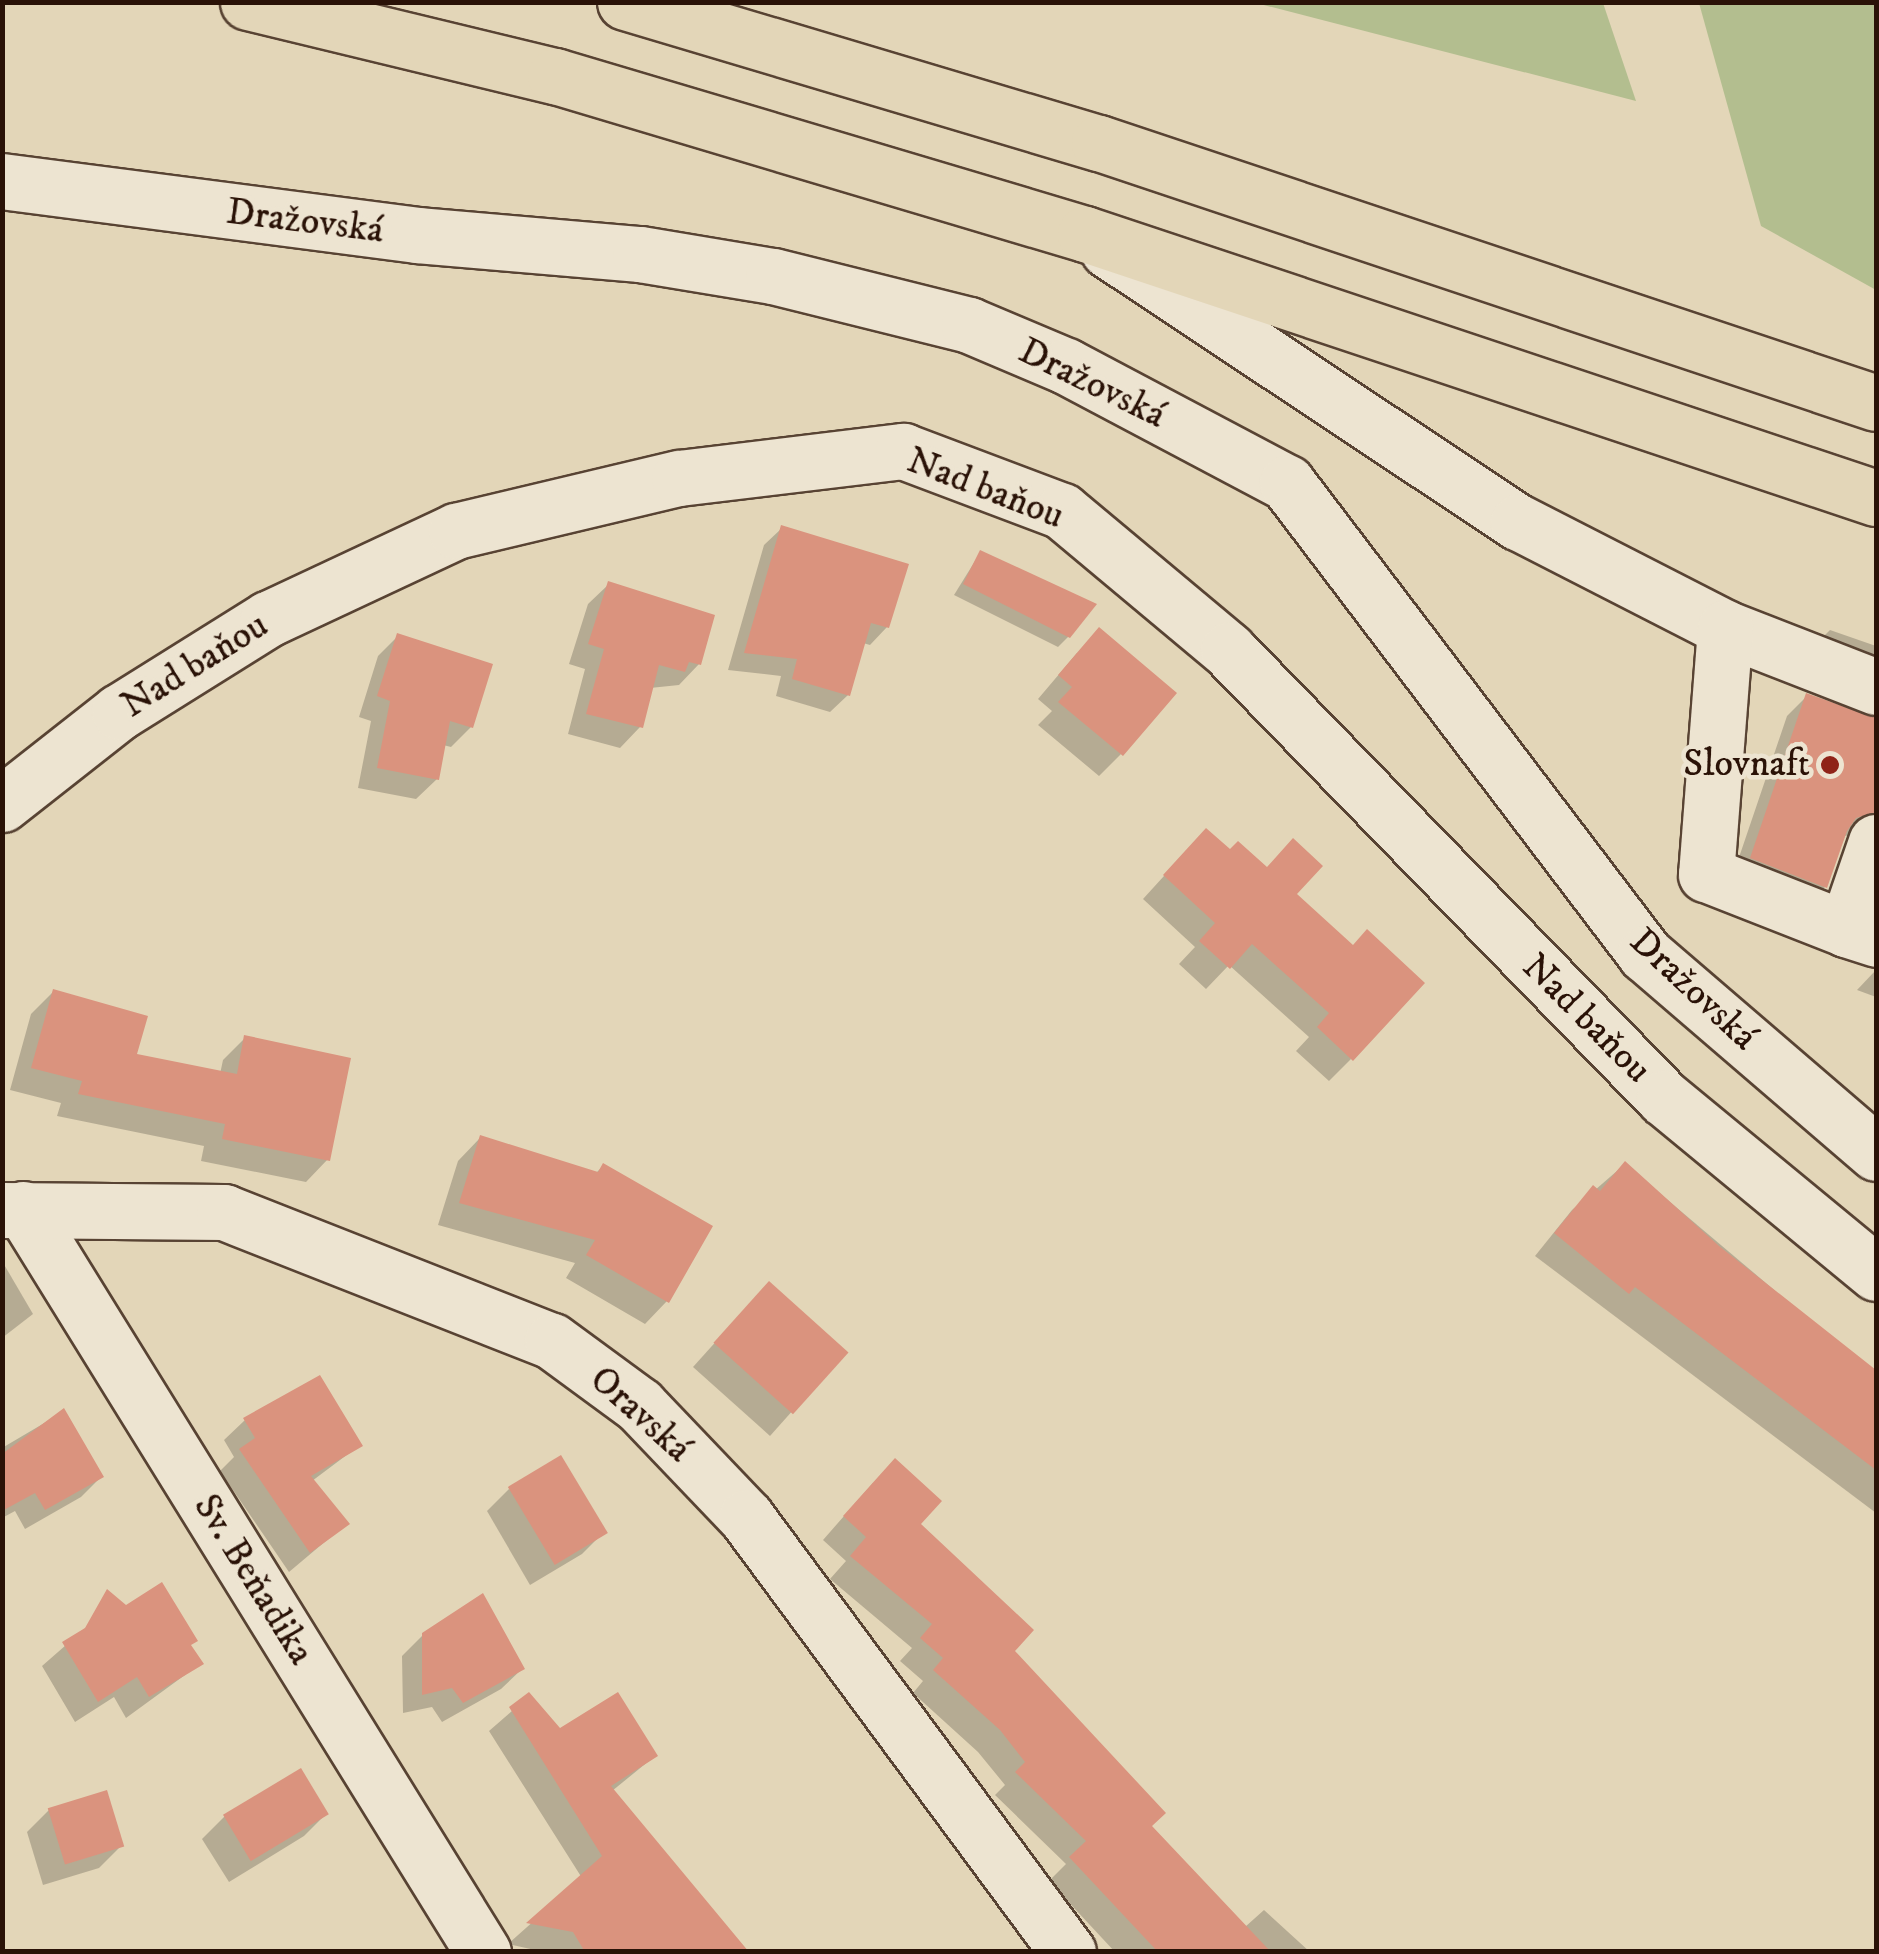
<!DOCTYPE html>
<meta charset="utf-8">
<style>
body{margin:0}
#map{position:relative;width:1879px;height:1954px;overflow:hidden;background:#e3d6b8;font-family:"IM FELL DW Pica",serif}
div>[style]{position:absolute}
.green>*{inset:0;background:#b3be8f}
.shadow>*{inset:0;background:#0003}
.building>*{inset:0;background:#da937e;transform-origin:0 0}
.roads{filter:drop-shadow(2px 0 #584333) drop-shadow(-2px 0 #584333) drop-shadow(0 2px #584333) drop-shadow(0 -2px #584333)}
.minor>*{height:55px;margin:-27.5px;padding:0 27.5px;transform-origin:27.5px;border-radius:27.5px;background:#ede4d1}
.major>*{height:55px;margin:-27.5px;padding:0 27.5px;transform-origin:27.5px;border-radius:27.5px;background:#e3d6b8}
.dots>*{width:28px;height:28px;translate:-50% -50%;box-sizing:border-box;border:5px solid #ede4d1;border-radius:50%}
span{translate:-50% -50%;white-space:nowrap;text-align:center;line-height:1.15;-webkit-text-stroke:9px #ede4d1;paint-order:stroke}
.street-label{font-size:38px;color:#2a1207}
.poi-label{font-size:38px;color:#2a1207}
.right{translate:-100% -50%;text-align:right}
.frame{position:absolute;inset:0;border:5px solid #2a1207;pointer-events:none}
</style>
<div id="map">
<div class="green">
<div style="clip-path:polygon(1256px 3px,1603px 3px,1636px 101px)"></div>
<div style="clip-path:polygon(1699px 3px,1876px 3px,1876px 290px,1761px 226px)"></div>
</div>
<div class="shadow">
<div style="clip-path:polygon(782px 528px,887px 627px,870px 645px,863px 643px,848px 695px,830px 712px,776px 696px,781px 676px,728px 670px,764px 545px)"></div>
<div style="clip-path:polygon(980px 553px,1069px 636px,1058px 647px,954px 595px)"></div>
<div style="clip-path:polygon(609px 584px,699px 664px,679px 685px,650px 688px,640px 727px,620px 748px,568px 734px,585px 669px,569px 664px,588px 604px)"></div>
<div style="clip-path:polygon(1830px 630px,1876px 646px,1876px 685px,1809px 651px)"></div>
<div style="clip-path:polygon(398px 636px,471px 727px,451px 747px,443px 745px,437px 779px,416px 799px,358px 788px,371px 721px,359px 717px,378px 656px)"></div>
<div style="clip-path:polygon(1077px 653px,1121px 754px,1099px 776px,1038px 725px,1052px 711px,1038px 699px)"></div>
<div style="clip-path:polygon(1807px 696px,1876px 719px,1876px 844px,1866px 832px,1845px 836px,1825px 887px,1805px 907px,1732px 878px,1787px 716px)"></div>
<div style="clip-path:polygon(1230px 852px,1294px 895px,1351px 1059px,1329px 1081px,1296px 1051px,1309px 1037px,1229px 965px,1206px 989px,1179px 964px,1195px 947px,1143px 899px,1184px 854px)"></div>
<div style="clip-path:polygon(1875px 971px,1876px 997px,1857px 990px)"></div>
<div style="clip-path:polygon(53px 992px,134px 1056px,220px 1074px,223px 1060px,245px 1038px,328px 1159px,306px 1182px,201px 1161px,204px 1146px,57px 1116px,61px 1103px,10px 1090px,31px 1014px)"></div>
<div style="clip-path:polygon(480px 1138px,595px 1174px,603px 1166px,667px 1301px,645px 1324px,566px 1278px,575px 1263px,438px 1225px,458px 1161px)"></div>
<div style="clip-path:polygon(1625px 1164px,1876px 1376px,1876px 1513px,1535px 1256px,1572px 1210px)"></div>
<div style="clip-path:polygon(2px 1261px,33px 1314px,2px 1338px)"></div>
<div style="clip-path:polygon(747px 1307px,844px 1353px,770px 1436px,693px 1367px)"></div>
<div style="clip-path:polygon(63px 1412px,101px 1477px,81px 1497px,25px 1529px,15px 1511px,2px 1518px,2px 1448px)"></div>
<div style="clip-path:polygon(245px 1420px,360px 1445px,312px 1481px,346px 1524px,289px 1572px,220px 1471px,234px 1457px,224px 1440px)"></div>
<div style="clip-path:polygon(873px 1483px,917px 1524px,1149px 1827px,1245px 1927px,1264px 1910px,1310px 1952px,1115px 1952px,1049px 1881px,1066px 1864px,995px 1795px,1005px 1785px,978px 1752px,913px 1693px,923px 1681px,900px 1661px,912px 1648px,830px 1579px,846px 1561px,823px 1540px)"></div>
<div style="clip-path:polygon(509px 1489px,604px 1532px,582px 1554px,530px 1585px,487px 1511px)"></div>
<div style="clip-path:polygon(90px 1624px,189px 1646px,200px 1664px,126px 1718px,114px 1697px,75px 1722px,42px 1666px)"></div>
<div style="clip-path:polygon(423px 1635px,522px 1669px,501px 1689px,442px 1722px,432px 1707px,403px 1713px,402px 1656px)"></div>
<div style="clip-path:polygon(529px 1696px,559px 1731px,655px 1756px,612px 1791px,746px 1952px,544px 1952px,508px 1944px,582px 1878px,489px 1731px)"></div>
<div style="clip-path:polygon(300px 1771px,326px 1814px,304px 1836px,229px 1882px,202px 1839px,224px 1817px)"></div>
<div style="clip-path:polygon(49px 1810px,121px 1846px,99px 1868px,43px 1885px,27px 1832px)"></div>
</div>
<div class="building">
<div style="clip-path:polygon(781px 525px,909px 564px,889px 628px,871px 623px,850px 696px,792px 679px,797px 659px,744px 653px)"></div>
<div style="clip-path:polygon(980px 550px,1097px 604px,1070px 638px,963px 584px)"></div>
<div style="clip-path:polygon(608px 581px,715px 615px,701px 665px,689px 662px,685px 672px,659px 665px,643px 728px,586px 714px,604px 649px,588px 644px)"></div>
<div style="clip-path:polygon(1099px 627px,1177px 693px,1123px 756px,1058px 702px,1072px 687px,1058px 675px)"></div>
<div style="clip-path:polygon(397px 633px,493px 664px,473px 728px,450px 721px,439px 780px,377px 768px,390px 701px,377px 696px)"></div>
<div style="clip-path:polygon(1806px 693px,1876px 718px,1876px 812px,1856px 818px,1847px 831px,1827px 888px,1750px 858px)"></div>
<div style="clip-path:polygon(1206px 828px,1230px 849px,1238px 841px,1267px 867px,1293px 838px,1323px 866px,1297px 894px,1353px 945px,1367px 929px,1425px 983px,1353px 1061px,1317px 1027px,1329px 1013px,1252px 944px,1230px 969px,1199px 941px,1215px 923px,1163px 875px)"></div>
<div style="clip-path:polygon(53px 989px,148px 1016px,137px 1054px,237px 1074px,244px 1035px,351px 1058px,330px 1161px,222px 1139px,225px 1124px,78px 1094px,82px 1081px,31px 1068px)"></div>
<div style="clip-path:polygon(480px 1135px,598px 1172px,603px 1163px,713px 1226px,669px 1303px,586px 1255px,595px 1240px,459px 1203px)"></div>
<div style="clip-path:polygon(1625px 1161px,1719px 1246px,1876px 1370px,1876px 1470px,1635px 1287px,1629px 1294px,1554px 1233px,1593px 1185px,1600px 1191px)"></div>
<div style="left:769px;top:1281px;width:107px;height:83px;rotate:42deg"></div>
<div style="clip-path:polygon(320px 1375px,363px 1446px,311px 1476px,350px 1524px,310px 1553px,239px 1449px,255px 1438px,243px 1418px)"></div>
<div style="clip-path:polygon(64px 1408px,104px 1477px,45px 1510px,35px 1493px,2px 1511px,2px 1454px)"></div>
<div style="left:561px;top:1455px;width:91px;height:62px;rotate:59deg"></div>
<div style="clip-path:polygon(895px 1458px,942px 1501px,921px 1524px,1034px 1630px,1015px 1651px,1166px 1813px,1152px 1826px,1271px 1952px,1158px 1952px,1069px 1857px,1086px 1841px,1015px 1772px,1025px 1762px,1000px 1730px,933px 1670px,943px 1658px,920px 1638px,932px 1624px,850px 1556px,866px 1537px,843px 1516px)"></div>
<div style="clip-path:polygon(162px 1582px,198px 1641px,191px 1645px,204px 1664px,149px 1697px,137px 1677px,98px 1702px,62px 1642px,85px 1628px,107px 1589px,126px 1605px)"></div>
<div style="clip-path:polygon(483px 1593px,525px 1669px,463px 1703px,452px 1688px,422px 1695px,422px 1633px)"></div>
<div style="clip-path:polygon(529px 1692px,560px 1728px,618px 1692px,658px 1756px,611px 1786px,749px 1952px,585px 1952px,573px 1932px,526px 1923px,602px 1856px,509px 1707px)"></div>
<div style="left:301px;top:1768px;width:54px;height:91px;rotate:59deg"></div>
<div style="left:107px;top:1790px;width:59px;height:62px;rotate:73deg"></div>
</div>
<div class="roads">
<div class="minor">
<div style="left:2px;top:181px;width:418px;rotate:7.4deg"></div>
<div style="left:417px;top:235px;width:224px;rotate:4.9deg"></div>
<div style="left:640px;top:254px;width:135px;rotate:9.4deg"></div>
<div style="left:773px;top:276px;width:202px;rotate:14deg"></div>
<div style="left:969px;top:325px;width:105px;rotate:22.9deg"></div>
<div style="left:1066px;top:366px;width:250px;rotate:27.9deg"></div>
<div style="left:1287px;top:483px;width:592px;rotate:52.76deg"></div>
<div style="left:1645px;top:954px;width:305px;rotate:40.7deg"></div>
<div style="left:1108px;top:250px;width:492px;rotate:33.6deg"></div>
<div style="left:1518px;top:522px;width:233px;rotate:27.1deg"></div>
<div style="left:1725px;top:628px;width:162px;rotate:21.3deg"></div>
<div style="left:1725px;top:628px;width:247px;rotate:94.4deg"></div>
<div style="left:1706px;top:874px;width:150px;rotate:21.4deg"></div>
<div style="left:2px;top:804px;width:149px;rotate:-38.2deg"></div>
<div style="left:119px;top:712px;width:176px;rotate:-32deg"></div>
<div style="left:268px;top:619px;width:208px;rotate:-25.1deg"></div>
<div style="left:456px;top:531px;width:229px;rotate:-13.4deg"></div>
<div style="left:679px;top:478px;width:226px;rotate:-6.9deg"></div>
<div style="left:903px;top:451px;width:170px;rotate:20.7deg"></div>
<div style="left:1062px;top:511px;width:217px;rotate:39.9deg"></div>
<div style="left:1228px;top:650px;width:625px;rotate:45.78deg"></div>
<div style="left:1664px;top:1098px;width:275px;rotate:39.5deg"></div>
<div style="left:1876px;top:842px;width:92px;rotate:109deg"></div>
<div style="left:1846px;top:929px;width:32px;rotate:18deg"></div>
<div style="left:23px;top:1209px;width:874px;rotate:58.24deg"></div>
<div style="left:2px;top:1210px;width:222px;rotate:0.5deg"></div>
<div style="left:224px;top:1212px;width:352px;rotate:21.5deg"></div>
<div style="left:552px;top:1341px;width:108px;rotate:36.3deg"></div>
<div style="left:639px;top:1405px;width:155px;rotate:46.3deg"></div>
<div style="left:746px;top:1517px;width:541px;rotate:53.49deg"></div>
</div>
<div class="major">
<div style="left:248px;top:2px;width:316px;rotate:13.6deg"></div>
<div style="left:555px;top:76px;width:553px;rotate:16.6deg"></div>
<div style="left:1085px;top:234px;width:834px;rotate:18.46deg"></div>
<div style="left:625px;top:2px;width:495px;rotate:16.6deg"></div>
<div style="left:1099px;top:143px;width:819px;rotate:18.5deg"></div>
</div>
</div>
<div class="dots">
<div style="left:1830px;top:765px;background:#8f2418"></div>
</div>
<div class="street-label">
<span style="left:305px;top:222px;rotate:7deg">Dražovská</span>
<span style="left:1092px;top:384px;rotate:26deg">Dražovská</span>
<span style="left:985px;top:489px;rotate:21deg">Nad baňou</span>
<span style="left:195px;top:666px;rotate:-32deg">Nad baňou</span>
<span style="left:1693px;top:990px;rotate:43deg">Dražovská</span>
<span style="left:1586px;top:1019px;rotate:45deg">Nad baňou</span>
<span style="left:640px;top:1415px;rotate:42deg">Oravská</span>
<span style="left:253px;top:1580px;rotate:58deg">Sv. Beňadika</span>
</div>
<div class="poi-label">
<span class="right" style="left:1810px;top:765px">Slovnaft</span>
</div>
<div class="frame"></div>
</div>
